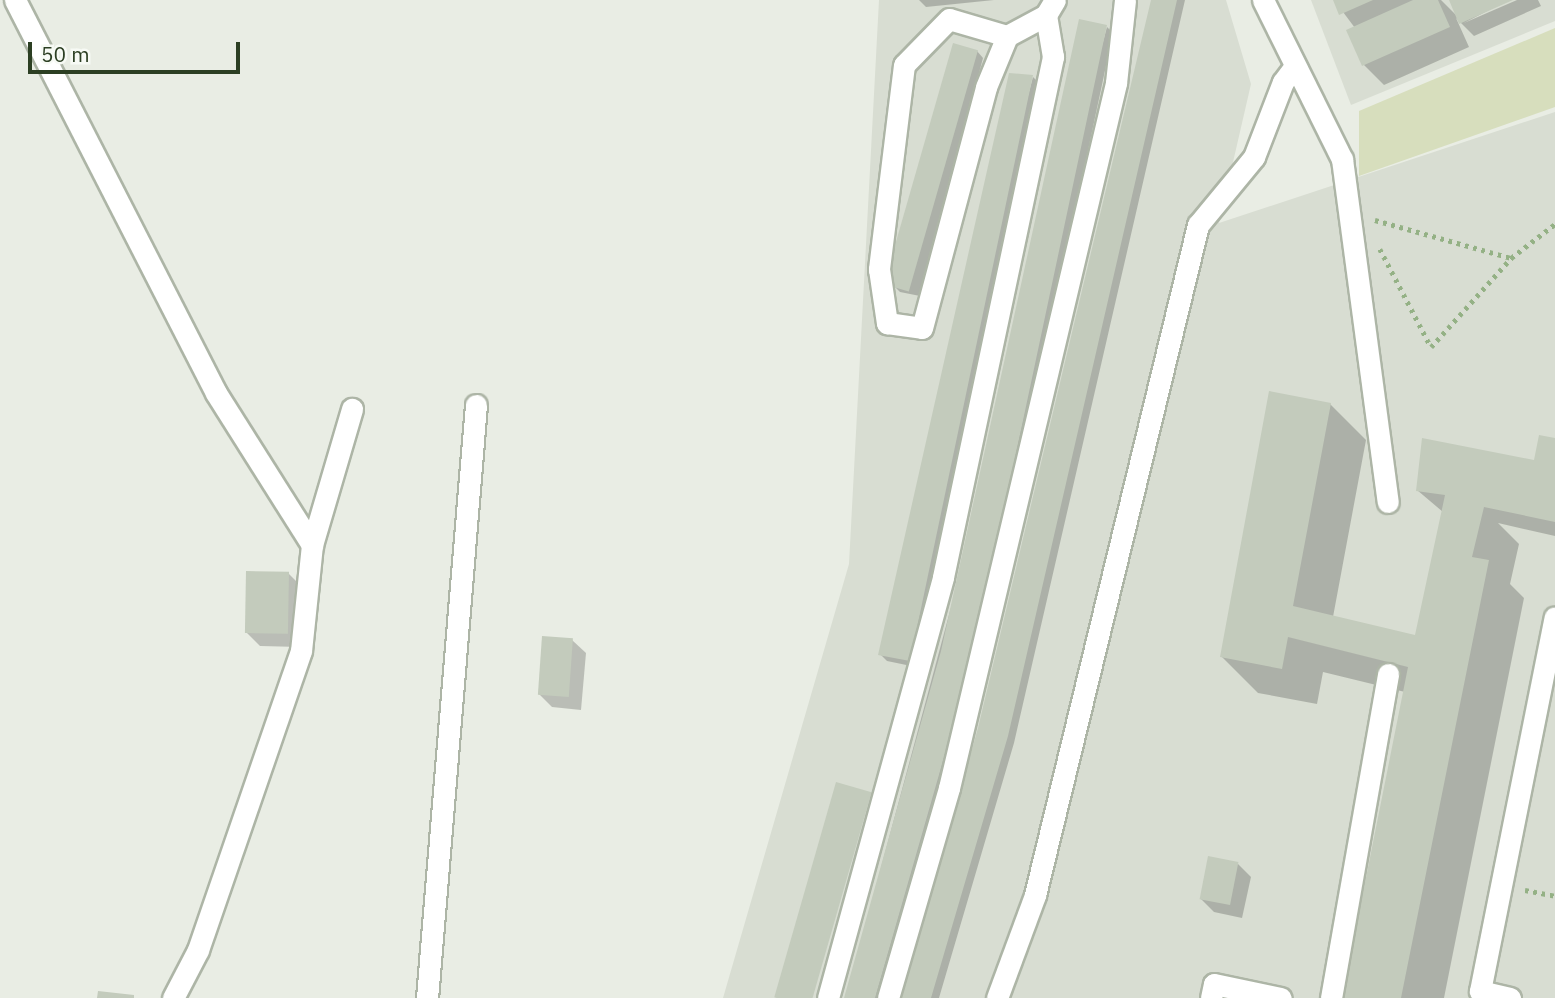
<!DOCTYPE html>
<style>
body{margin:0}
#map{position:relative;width:1555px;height:998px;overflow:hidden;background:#e9ede4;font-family:"IBM Plex Sans",sans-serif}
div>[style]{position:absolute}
.built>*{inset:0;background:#d8ddd2}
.green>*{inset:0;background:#d7debd}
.shadow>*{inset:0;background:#0003}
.building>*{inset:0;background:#c3cbbc;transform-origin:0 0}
.path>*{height:4.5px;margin-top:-2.25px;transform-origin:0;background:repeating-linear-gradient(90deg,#94b185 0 3.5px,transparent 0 8.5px)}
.roads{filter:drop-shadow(2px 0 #adb5a6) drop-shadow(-2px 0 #adb5a6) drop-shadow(0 2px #adb5a6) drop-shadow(0 -2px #adb5a6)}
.minor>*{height:21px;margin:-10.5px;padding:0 10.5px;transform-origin:10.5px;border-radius:10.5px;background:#fff}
span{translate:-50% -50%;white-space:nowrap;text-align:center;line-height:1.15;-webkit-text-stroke:5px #f7faf5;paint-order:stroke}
.scale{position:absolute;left:28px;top:42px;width:212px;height:32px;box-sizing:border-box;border:4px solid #2c3f23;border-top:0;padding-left:9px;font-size:21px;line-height:24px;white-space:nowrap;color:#2c3f23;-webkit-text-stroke:5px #f7faf5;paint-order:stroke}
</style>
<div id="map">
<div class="built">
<div style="clip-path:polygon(879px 0,1226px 0,1251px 84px,1219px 223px,1555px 112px,1555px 998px,723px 998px,849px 564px)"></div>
<div style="clip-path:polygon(1311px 0,1555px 0,1555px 21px,1351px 105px)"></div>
</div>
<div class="green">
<div style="clip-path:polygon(1555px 28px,1555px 107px,1359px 176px,1359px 111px)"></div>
</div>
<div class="shadow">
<div style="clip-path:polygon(919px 0,994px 0,926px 7px)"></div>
<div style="clip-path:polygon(1152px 0,1185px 0,1014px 743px,939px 998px,902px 998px,980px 729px)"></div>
<div style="clip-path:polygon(1334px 0,1441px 0,1459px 18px,1451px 0,1508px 0,1464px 23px,1517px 0,1538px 0,1541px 6px,1474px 36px,1456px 18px,1469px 47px,1384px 85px,1364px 65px,1349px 31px,1355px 28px)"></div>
<div style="clip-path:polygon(1107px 27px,1113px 33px,979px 663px,883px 998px,846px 998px)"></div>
<div style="clip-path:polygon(977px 51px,983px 58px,920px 296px,900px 292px,893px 285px)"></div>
<div style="clip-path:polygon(1033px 77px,1039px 83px,916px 667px,887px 661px,880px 654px)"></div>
<div style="clip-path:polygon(1330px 404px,1366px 440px,1333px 617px,1416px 637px,1443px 512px,1417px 490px,1535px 462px,1555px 440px,1555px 536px,1498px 523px,1519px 544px,1510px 584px,1524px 598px,1444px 998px,1343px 998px,1405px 692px,1323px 672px,1317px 704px,1258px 693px,1222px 657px)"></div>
<div style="clip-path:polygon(288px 573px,302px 587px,300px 647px,260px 646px,247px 633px)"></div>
<div style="clip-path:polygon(572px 640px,586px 653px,581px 710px,552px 707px,539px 694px)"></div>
<div style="clip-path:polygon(1237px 863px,1251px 877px,1242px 918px,1214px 912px,1201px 899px)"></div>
</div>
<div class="building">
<div style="clip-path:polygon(1151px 0,1177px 0,1008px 736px,931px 998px,901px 998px,978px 728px)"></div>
<div style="clip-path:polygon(1333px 0,1373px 0,1339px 15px)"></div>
<div style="clip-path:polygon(1413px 0,1438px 0,1450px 27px,1362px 66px,1346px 30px)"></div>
<div style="clip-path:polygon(1449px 0,1513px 0,1459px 24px)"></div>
<div style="clip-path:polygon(1079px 19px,1107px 25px,973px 656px,875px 998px,844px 998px,941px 651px)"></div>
<div style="left:953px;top:43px;width:26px;height:251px;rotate:16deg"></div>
<div style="clip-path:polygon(1009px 73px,1033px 75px,910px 661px,878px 655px)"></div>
<div style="clip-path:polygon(1269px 391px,1331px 403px,1293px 606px,1415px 635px,1445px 495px,1416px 491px,1422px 438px,1534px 460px,1539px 435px,1555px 438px,1555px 522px,1484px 507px,1472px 557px,1489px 560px,1401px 998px,1342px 998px,1408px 667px,1288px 637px,1282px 669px,1220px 657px)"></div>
<div style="left:246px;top:571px;width:43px;height:62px;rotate:1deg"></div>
<div style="left:542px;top:636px;width:31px;height:59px;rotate:4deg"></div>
<div style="left:836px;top:782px;width:37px;height:224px;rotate:16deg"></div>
<div style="left:1208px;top:856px;width:31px;height:44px;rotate:11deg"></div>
<div style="clip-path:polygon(98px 991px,134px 995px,134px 998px,97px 998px)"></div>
</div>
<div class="path">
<div style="left:1375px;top:220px;width:141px;rotate:15.6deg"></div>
<div style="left:1380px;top:249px;width:110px;rotate:62.5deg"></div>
<div style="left:1431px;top:347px;width:120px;rotate:-48deg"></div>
<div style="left:1511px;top:258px;width:56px;rotate:-37.7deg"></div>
<div style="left:1525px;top:890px;width:31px;rotate:11deg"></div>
</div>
<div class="roads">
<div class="minor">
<div style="left:15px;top:0;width:441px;rotate:62.9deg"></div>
<div style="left:216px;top:393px;width:180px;rotate:57.7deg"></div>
<div style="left:1263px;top:0;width:178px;rotate:63.6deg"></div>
<div style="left:1342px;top:159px;width:346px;rotate:82.4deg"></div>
<div style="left:1007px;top:36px;width:60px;rotate:-163.7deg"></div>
<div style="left:949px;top:19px;width:64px;rotate:134.4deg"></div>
<div style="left:904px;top:65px;width:206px;rotate:97deg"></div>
<div style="left:879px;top:269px;width:55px;rotate:81.6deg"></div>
<div style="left:887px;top:323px;width:35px;rotate:8deg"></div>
<div style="left:922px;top:328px;width:249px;rotate:-75.1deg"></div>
<div style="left:986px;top:87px;width:55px;rotate:-67.6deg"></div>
<div style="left:1007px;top:36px;width:44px;rotate:-28.3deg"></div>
<div style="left:173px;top:998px;width:54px;rotate:-62.5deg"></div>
<div style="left:198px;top:950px;width:316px;rotate:-71deg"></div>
<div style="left:301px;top:651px;width:107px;rotate:-84.1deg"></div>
<div style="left:312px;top:545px;width:142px;rotate:-73.6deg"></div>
<div style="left:427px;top:998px;width:595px;rotate:-85.28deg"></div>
<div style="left:828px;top:998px;width:436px;rotate:-74.7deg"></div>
<div style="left:943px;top:577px;width:532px;rotate:-78.06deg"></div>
<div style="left:1053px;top:57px;width:43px;rotate:-99.5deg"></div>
<div style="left:1046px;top:15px;width:17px;rotate:-59deg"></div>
<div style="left:888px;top:998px;width:219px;rotate:-73.8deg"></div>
<div style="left:949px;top:788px;width:725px;rotate:-76.67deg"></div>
<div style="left:1116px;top:83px;width:83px;rotate:-83.8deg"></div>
<div style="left:997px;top:998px;width:110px;rotate:-69.7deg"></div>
<div style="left:1035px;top:895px;width:690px;rotate:-76.33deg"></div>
<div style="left:1198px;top:225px;width:88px;rotate:-50.5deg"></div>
<div style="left:1254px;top:157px;width:80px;rotate:-68.9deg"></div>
<div style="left:1283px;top:82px;width:20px;rotate:-53deg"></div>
<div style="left:1211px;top:998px;width:14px;rotate:-78deg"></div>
<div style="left:1214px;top:984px;width:68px;rotate:11.8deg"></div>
<div style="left:1331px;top:998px;width:329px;rotate:-80deg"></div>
<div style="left:1510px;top:998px;width:31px;rotate:-167deg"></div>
<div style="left:1480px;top:991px;width:381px;rotate:-78.7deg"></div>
</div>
</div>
<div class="scale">50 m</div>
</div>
